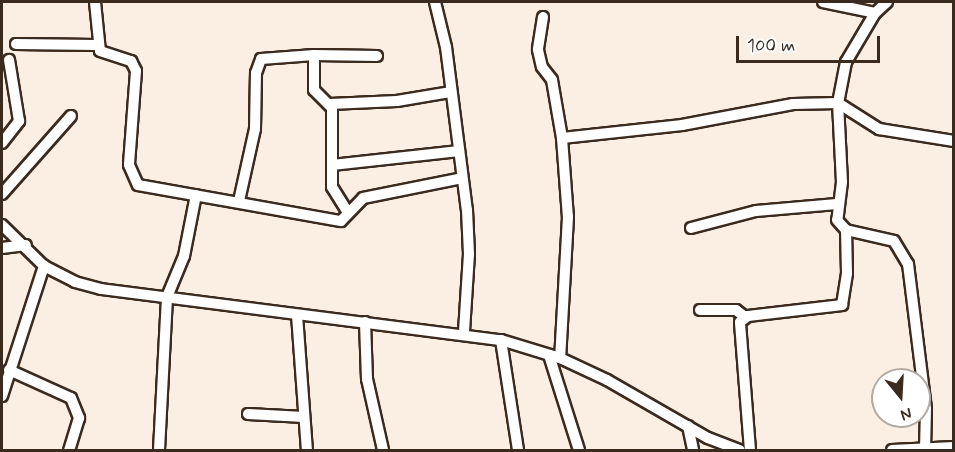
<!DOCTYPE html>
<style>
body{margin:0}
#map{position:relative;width:955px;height:452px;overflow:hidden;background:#faefe2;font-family:Mynerve,sans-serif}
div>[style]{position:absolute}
.roads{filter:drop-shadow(2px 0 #3b2a1e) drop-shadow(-2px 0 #3b2a1e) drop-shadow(0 2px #3b2a1e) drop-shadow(0 -2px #3b2a1e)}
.minor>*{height:10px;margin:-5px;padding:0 5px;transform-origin:5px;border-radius:5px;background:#fff}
span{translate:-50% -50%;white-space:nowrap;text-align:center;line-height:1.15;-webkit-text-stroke:5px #fff;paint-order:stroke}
.frame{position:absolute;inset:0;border:3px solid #3b2a1e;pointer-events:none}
.north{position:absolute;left:871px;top:368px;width:60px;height:60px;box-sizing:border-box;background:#fff;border:2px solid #b1aaa5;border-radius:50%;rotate:162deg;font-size:16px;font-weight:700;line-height:24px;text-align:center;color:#3b2a1e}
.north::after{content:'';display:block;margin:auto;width:21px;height:27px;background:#3b2a1e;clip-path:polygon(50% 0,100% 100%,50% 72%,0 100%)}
.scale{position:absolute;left:736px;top:36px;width:144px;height:27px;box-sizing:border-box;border:3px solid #3b2a1e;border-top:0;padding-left:8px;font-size:18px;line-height:21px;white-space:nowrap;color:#3b2a1e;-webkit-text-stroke:4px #fff;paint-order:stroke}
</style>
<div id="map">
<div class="roads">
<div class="minor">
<div style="left:95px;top:2px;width:49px;rotate:84.2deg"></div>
<div style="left:100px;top:51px;width:33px;rotate:18deg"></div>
<div style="left:131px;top:61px;width:11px;rotate:63deg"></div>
<div style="left:136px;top:71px;width:94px;rotate:94.3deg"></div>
<div style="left:129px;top:165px;width:22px;rotate:66deg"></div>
<div style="left:138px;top:185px;width:206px;rotate:10.1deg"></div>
<div style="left:341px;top:221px;width:32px;rotate:-46deg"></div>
<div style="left:363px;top:198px;width:101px;rotate:-11.4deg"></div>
<div style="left:435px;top:2px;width:46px;rotate:76.3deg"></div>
<div style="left:446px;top:47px;width:164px;rotate:82.7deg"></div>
<div style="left:467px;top:210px;width:44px;rotate:87.4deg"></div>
<div style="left:469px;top:254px;width:78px;rotate:93.7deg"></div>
<div style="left:823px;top:2px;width:53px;rotate:11.9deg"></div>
<div style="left:887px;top:2px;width:16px;rotate:137deg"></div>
<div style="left:875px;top:13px;width:57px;rotate:120.6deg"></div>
<div style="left:846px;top:62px;width:42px;rotate:101deg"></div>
<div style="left:838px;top:103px;width:79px;rotate:87.1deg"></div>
<div style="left:842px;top:182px;width:38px;rotate:97deg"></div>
<div style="left:837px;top:220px;width:13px;rotate:48deg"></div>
<div style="left:846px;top:230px;width:49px;rotate:12.9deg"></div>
<div style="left:894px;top:241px;width:27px;rotate:59deg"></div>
<div style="left:908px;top:264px;width:146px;rotate:82.9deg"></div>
<div style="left:926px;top:409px;width:41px;rotate:91.4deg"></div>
<div style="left:543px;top:17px;width:33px;rotate:99deg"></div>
<div style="left:538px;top:50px;width:17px;rotate:77deg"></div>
<div style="left:542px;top:67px;width:16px;rotate:52deg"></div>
<div style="left:552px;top:80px;width:59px;rotate:80.2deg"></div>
<div style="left:562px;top:138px;width:79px;rotate:85.7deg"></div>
<div style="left:568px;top:217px;width:141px;rotate:93.2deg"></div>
<div style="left:16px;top:44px;width:80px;rotate:0.7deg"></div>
<div style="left:314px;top:55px;width:35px;rotate:90deg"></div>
<div style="left:314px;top:90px;width:25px;rotate:45deg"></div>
<div style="left:332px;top:108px;width:79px;rotate:90deg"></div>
<div style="left:332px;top:187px;width:28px;rotate:58deg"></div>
<div style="left:330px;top:104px;width:67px;rotate:-2.6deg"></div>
<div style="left:397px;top:101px;width:55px;rotate:-9.5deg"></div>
<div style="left:562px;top:138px;width:121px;rotate:-6.2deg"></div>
<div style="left:682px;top:125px;width:113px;rotate:-10.7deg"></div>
<div style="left:793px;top:104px;width:45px;rotate:-1.3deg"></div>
<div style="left:838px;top:103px;width:49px;rotate:32.4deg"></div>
<div style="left:879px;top:129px;width:76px;rotate:9.1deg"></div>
<div style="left:2px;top:143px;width:28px;rotate:-52deg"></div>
<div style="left:19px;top:121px;width:62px;rotate:-99.3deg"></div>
<div style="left:332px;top:165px;width:128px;rotate:-6.3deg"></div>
<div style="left:2px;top:194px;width:104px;rotate:-48.5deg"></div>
<div style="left:239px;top:201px;width:74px;rotate:-77.5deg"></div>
<div style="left:255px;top:129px;width:56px;rotate:-89deg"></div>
<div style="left:256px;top:73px;width:15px;rotate:-70deg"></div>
<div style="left:261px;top:59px;width:53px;rotate:-4.3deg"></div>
<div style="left:314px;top:55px;width:63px;rotate:0.9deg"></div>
<div style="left:2px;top:225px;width:59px;rotate:44.3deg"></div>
<div style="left:44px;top:266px;width:35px;rotate:27deg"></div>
<div style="left:75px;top:282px;width:27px;rotate:15deg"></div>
<div style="left:101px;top:289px;width:403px;rotate:7.3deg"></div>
<div style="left:501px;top:340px;width:62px;rotate:17deg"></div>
<div style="left:560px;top:358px;width:52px;rotate:25.1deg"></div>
<div style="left:607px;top:380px;width:116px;rotate:29.9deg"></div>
<div style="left:708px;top:438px;width:34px;rotate:21deg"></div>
<div style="left:691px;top:228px;width:67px;rotate:-14.7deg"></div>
<div style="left:756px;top:211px;width:81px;rotate:-4.9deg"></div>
<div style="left:2px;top:248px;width:24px;rotate:-7deg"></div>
<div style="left:700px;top:310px;width:36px"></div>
<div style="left:736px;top:310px;width:11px;rotate:38deg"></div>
<div style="left:297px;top:315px;width:135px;rotate:85.8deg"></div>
<div style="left:365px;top:322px;width:57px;rotate:88deg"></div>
<div style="left:367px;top:379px;width:73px;rotate:77.3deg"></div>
<div style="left:501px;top:340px;width:111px;rotate:81.2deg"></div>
<div style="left:549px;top:355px;width:100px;rotate:72.5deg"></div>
<div style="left:9px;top:370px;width:68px;rotate:24.3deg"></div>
<div style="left:71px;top:398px;width:22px;rotate:68deg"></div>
<div style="left:79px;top:418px;width:34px;rotate:107deg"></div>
<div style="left:2px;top:396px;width:137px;rotate:-72.1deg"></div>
<div style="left:248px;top:414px;width:56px;rotate:3.1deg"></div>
<div style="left:688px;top:426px;width:25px;rotate:78deg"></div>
<div style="left:159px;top:450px;width:153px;rotate:-87deg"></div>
<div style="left:167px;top:297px;width:44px;rotate:-67.5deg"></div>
<div style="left:184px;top:256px;width:62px;rotate:-78.9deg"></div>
<div style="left:750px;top:450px;width:128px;rotate:-94.5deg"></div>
<div style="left:740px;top:322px;width:10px;rotate:-37deg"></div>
<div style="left:748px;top:316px;width:95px;rotate:-6.7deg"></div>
<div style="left:842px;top:305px;width:32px;rotate:-81deg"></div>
<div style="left:847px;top:273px;width:43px;rotate:-91.3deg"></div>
<div style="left:892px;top:450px;width:62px;rotate:-2.8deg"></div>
</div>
</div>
<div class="frame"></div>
<div class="north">N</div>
<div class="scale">100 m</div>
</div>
